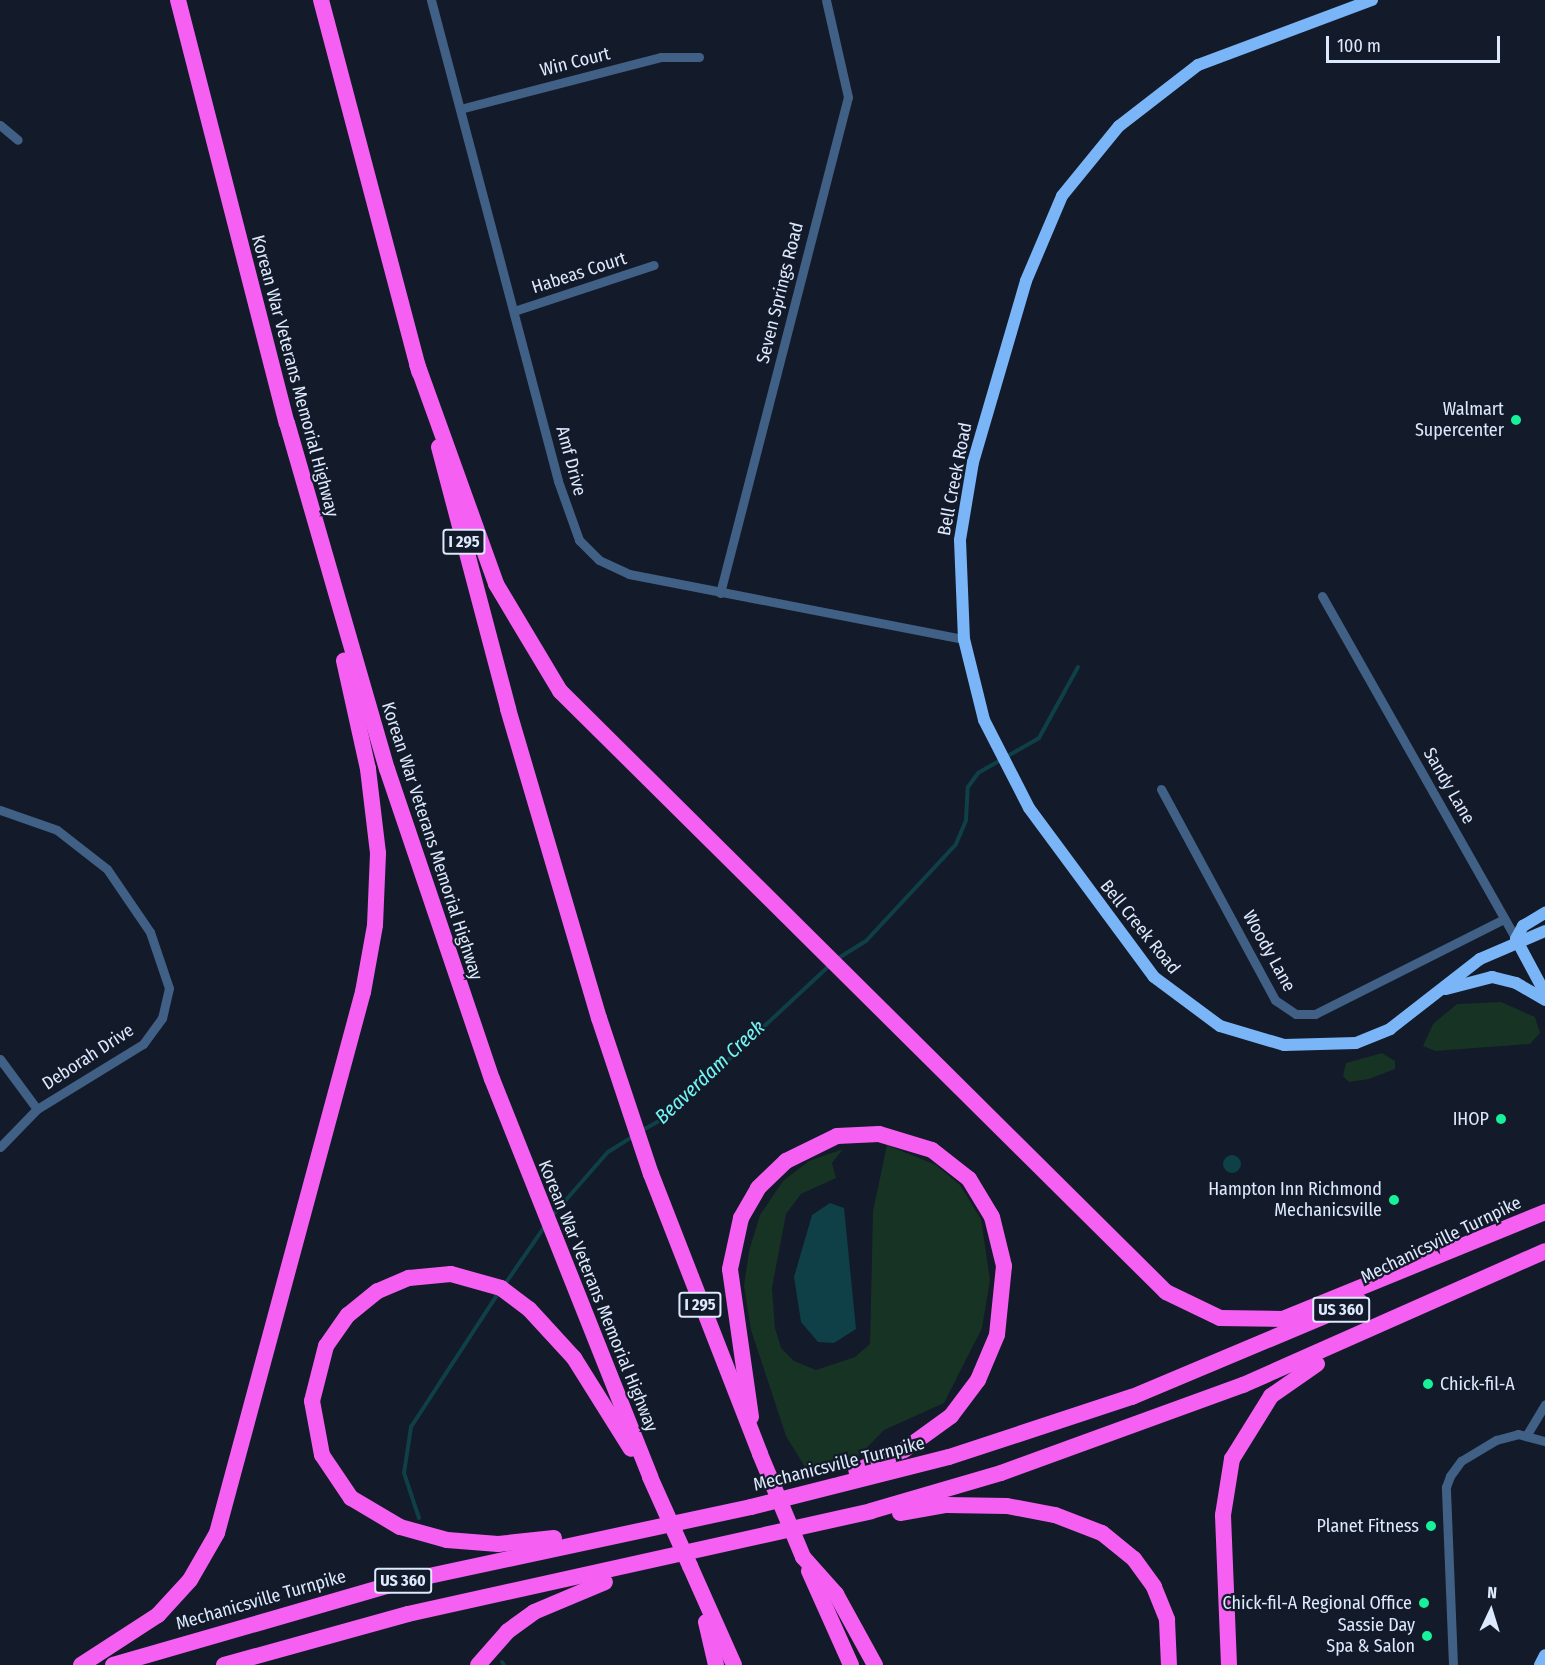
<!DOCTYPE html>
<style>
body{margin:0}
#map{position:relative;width:1545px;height:1665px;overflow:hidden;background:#131a2a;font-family:"Fira Sans Condensed",sans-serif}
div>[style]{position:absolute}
.green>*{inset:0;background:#163324}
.water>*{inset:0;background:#0f3f47}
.round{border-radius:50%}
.stream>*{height:4px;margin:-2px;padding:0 2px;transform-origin:2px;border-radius:2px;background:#0f3f47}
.street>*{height:9px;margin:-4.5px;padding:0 4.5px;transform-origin:4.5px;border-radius:4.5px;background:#416086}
.secondary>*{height:12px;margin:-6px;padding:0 6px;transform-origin:6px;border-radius:6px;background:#7ab5f7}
.highway>*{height:16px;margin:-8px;padding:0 8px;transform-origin:8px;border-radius:8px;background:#f560f2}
.highway-bridge>*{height:16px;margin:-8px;padding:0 8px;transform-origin:8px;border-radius:8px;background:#f560f2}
.dots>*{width:16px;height:16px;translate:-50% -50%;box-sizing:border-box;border:3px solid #131a2a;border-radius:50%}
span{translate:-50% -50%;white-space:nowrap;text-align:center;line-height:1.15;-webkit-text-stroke:4.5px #131a2a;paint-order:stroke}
.shield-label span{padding:2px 4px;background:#131a2a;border:2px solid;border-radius:4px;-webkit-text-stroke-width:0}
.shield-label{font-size:16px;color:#dde9fd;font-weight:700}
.street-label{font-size:18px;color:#dde9fd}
.poi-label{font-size:18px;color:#dde9fd}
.right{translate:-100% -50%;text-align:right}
.left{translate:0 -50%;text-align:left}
.water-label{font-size:20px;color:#72f6f2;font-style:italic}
.north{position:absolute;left:1461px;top:1581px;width:60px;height:60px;-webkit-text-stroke:4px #131a2a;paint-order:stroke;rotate:4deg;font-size:16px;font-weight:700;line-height:24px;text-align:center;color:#dde9fd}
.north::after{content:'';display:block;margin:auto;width:21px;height:27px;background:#dde9fd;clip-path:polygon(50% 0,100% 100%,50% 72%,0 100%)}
.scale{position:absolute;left:1326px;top:36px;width:174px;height:27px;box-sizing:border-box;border:3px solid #dde9fd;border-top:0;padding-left:8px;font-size:18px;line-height:21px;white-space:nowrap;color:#dde9fd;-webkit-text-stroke:4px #131a2a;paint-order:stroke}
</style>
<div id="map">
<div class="green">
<div style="clip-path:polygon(1501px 1002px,1535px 1017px,1540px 1033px,1530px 1044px,1435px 1051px,1423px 1046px,1433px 1024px,1457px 1004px)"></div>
<div style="clip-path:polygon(1382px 1053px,1395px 1061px,1395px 1069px,1369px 1079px,1349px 1082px,1343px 1076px,1346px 1063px)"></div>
<div style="clip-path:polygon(887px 1145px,936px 1165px,960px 1185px,981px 1219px,990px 1280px,982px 1328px,944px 1403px,884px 1430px,856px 1459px,808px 1472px,786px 1436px,751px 1330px,744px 1286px,749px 1251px,760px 1215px,783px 1181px,809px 1161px,843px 1149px,832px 1163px,836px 1178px,801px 1194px,786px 1214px,772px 1288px,775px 1328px,781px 1348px,794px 1361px,816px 1370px,855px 1357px,870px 1344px,873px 1211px)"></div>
</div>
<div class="water">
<div class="round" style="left:1223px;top:1155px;width:18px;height:18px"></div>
<div style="clip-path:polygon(830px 1203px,844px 1208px,856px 1329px,834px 1343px,818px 1342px,801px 1322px,794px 1277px,812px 1215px)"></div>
</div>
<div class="stream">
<div style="left:837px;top:959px;width:34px;rotate:-32deg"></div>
<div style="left:866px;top:941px;width:132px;rotate:-47.1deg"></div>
<div style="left:956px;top:844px;width:26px;rotate:-67deg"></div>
<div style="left:966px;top:820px;width:33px;rotate:-87deg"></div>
<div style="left:968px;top:787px;width:17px;rotate:-54deg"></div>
<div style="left:978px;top:773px;width:70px;rotate:-29.8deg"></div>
<div style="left:1039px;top:738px;width:81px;rotate:-61.2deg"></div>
<div style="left:641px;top:1131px;width:31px;rotate:-29deg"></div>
<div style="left:668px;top:1116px;width:223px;rotate:-43deg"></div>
<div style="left:551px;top:1217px;width:86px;rotate:-48.8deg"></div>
<div style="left:608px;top:1152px;width:28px;rotate:-32deg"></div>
<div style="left:505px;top:1284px;width:70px;rotate:-55.4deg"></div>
<div style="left:419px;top:1518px;width:47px;rotate:-108.4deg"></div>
<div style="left:404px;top:1473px;width:47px;rotate:-81.3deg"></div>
<div style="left:411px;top:1427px;width:161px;rotate:-56.9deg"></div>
<div style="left:502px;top:1662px;width:4px;rotate:56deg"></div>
</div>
<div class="street">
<div style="left:431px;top:0;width:497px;rotate:75.2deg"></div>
<div style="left:558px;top:481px;width:63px;rotate:70.4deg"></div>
<div style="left:579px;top:540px;width:28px;rotate:45deg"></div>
<div style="left:599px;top:560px;width:33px;rotate:25deg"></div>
<div style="left:629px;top:574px;width:341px;rotate:11deg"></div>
<div style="left:460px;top:109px;width:208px;rotate:-14.5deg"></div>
<div style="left:661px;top:57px;width:38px"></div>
<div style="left:0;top:125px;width:23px;rotate:40deg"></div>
<div style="left:514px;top:311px;width:147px;rotate:-18.2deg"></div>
<div style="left:720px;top:593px;width:512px;rotate:-75.53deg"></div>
<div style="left:848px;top:97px;width:99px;rotate:-102.8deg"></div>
<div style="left:1322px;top:596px;width:394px;rotate:60.5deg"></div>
<div style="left:1161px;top:789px;width:240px;rotate:61.6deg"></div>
<div style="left:1275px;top:1000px;width:25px;rotate:34deg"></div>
<div style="left:1296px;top:1014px;width:19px"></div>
<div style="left:1315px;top:1014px;width:212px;rotate:-26.7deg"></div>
<div style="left:0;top:810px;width:60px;rotate:19.3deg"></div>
<div style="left:57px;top:830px;width:63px;rotate:38deg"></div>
<div style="left:107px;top:869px;width:76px;rotate:55.7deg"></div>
<div style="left:150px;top:932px;width:59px;rotate:71.3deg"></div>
<div style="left:169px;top:988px;width:31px;rotate:103deg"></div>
<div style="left:162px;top:1018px;width:32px;rotate:126deg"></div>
<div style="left:143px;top:1044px;width:124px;rotate:148.5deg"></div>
<div style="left:37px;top:1109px;width:53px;rotate:134.2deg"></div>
<div style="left:0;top:1059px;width:62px;rotate:53.5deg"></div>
<div style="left:1526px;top:1436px;width:37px;rotate:-59deg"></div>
<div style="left:1453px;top:1665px;width:178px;rotate:-92.3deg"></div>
<div style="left:1446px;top:1487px;width:12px;rotate:-70deg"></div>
<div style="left:1450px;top:1476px;width:19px;rotate:-54deg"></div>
<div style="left:1461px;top:1461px;width:41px;rotate:-31deg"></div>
<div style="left:1496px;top:1440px;width:23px;rotate:-15deg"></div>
<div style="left:1518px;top:1434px;width:28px;rotate:15deg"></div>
</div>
<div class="secondary">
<div style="left:1372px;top:0;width:186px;rotate:159.5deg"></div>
<div style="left:1198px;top:65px;width:100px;rotate:142.3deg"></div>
<div style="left:1119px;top:126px;width:90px;rotate:129.2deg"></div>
<div style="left:1062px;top:196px;width:92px;rotate:113deg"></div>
<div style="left:1026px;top:281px;width:189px;rotate:106.3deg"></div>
<div style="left:973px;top:462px;width:79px;rotate:99.5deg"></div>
<div style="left:960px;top:540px;width:99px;rotate:87.7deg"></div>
<div style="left:964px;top:639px;width:83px;rotate:76.1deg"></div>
<div style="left:984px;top:720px;width:99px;rotate:62.9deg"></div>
<div style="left:1029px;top:808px;width:210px;rotate:53.5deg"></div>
<div style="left:1154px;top:977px;width:82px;rotate:36.6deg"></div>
<div style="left:1220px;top:1026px;width:67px;rotate:16.5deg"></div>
<div style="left:1284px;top:1045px;width:72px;rotate:-1.6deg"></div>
<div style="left:1356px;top:1043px;width:37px;rotate:-22deg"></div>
<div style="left:1390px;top:1029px;width:114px;rotate:-37.9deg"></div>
<div style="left:1480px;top:959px;width:71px;rotate:-23.3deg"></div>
<div style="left:1516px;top:939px;width:61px;rotate:61.8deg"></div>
<div style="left:1516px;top:939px;width:15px;rotate:-62deg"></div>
<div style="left:1523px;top:926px;width:26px;rotate:-31deg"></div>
<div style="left:1446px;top:989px;width:48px;rotate:-14.6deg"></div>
<div style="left:1492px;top:977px;width:25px;rotate:14deg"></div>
<div style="left:1516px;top:983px;width:34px;rotate:30deg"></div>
<div style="left:1540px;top:1665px;width:11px;rotate:-63deg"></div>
</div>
<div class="highway">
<div style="left:178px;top:0;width:437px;rotate:75.6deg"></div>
<div style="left:287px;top:423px;width:360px;rotate:73.9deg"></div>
<div style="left:387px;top:769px;width:327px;rotate:71.3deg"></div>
<div style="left:492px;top:1079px;width:428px;rotate:68.3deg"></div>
<div style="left:321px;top:0;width:385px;rotate:75.2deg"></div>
<div style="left:417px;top:364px;width:234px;rotate:70.2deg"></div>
<div style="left:496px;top:584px;width:125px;rotate:59.1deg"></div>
<div style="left:560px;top:691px;width:853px;rotate:44.76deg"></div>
<div style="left:1166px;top:1292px;width:60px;rotate:25.7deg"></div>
<div style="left:1220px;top:1318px;width:63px;rotate:0.9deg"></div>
<div style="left:1283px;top:1319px;width:283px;rotate:-22.2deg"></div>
<div style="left:439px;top:447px;width:271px;rotate:75.2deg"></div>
<div style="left:508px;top:709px;width:322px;rotate:73.6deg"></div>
<div style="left:599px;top:1018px;width:164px;rotate:71.6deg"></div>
<div style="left:651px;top:1174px;width:300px;rotate:68.7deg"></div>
<div style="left:751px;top:1417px;width:149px;rotate:-98.1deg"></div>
<div style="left:730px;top:1269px;width:52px;rotate:-77.8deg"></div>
<div style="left:741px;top:1218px;width:34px;rotate:-60deg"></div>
<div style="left:758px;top:1188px;width:39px;rotate:-44deg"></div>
<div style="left:786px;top:1161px;width:57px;rotate:-26.1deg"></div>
<div style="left:837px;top:1136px;width:42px;rotate:-2.7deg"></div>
<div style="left:879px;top:1134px;width:55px;rotate:16.8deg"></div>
<div style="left:932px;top:1150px;width:47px;rotate:38.1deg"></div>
<div style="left:969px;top:1179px;width:44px;rotate:58.8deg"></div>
<div style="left:992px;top:1217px;width:50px;rotate:76.2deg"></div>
<div style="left:1004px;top:1266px;width:69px;rotate:95.8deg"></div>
<div style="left:997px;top:1335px;width:49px;rotate:112.9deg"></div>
<div style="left:978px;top:1380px;width:45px;rotate:126.9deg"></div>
<div style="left:951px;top:1416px;width:58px;rotate:144.1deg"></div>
<div style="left:904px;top:1450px;width:52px;rotate:156.4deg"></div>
<div style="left:900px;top:1513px;width:47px;rotate:-9.9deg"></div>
<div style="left:946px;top:1505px;width:61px;rotate:0.9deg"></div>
<div style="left:1007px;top:1506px;width:49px;rotate:10.6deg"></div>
<div style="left:1055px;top:1515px;width:50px;rotate:21deg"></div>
<div style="left:1102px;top:1533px;width:41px;rotate:39.1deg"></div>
<div style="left:1134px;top:1559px;width:34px;rotate:54deg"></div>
<div style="left:1154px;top:1587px;width:35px;rotate:68deg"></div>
<div style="left:1167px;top:1620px;width:45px;rotate:87.5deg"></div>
<div style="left:554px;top:1538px;width:56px;rotate:173.9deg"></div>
<div style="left:498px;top:1544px;width:51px;rotate:-175.5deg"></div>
<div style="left:447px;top:1540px;width:49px;rotate:-164.5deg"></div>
<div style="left:400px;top:1527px;width:57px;rotate:-149.4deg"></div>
<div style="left:351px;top:1498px;width:52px;rotate:-124deg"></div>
<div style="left:322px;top:1455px;width:55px;rotate:-100.5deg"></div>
<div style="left:312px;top:1401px;width:57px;rotate:-75.7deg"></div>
<div style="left:326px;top:1346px;width:38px;rotate:-55deg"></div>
<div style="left:348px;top:1315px;width:38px;rotate:-39deg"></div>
<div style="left:378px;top:1291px;width:34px;rotate:-23deg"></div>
<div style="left:409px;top:1278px;width:42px;rotate:-5.4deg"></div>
<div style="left:451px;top:1274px;width:52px;rotate:15.6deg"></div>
<div style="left:501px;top:1288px;width:35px;rotate:37deg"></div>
<div style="left:529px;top:1309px;width:67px;rotate:47.4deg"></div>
<div style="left:574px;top:1358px;width:107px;rotate:57.9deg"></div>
<div style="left:803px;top:1557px;width:50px;rotate:48.3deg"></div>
<div style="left:836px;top:1594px;width:81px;rotate:61.2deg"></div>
<div style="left:690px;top:1566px;width:108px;rotate:66deg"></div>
<div style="left:809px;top:1571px;width:103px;rotate:65.9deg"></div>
<div style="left:706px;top:1622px;width:44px;rotate:76.9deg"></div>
<div style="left:81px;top:1665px;width:92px;rotate:-33deg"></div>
<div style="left:158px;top:1615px;width:47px;rotate:-47.6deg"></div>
<div style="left:190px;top:1580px;width:54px;rotate:-60.1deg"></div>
<div style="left:217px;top:1533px;width:560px;rotate:-74.9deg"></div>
<div style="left:363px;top:992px;width:68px;rotate:-79.8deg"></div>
<div style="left:375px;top:925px;width:72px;rotate:-87.6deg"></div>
<div style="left:378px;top:853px;width:85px;rotate:-96.8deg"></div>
<div style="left:368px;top:769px;width:111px;rotate:-102.5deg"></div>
<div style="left:113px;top:1665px;width:300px;rotate:-16.1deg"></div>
<div style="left:401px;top:1582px;width:358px;rotate:-12.1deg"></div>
<div style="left:751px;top:1507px;width:204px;rotate:-14.2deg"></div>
<div style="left:949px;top:1457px;width:193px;rotate:-18.2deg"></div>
<div style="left:1132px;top:1397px;width:247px;rotate:-22.8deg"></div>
<div style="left:224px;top:1665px;width:191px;rotate:-15.5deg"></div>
<div style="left:408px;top:1614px;width:474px;rotate:-12.5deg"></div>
<div style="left:871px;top:1511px;width:135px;rotate:-16.3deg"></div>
<div style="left:1001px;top:1473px;width:258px;rotate:-20deg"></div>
<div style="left:1243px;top:1385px;width:330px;rotate:-23.9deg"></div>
<div style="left:478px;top:1665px;width:45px;rotate:-48.6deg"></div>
<div style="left:508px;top:1631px;width:32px;rotate:-36deg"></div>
<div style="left:534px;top:1612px;width:77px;rotate:-22.9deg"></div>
<div style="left:1229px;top:1665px;width:150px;rotate:-92.3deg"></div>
<div style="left:1223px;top:1515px;width:57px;rotate:-80.9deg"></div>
<div style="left:1232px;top:1459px;width:74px;rotate:-58.2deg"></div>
<div style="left:1271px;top:1396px;width:56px;rotate:-34.8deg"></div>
</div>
<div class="highway-bridge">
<div style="left:760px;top:1454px;width:112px;rotate:67.3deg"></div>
<div style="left:650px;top:1477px;width:98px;rotate:65.8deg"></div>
</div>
<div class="dots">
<div style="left:1516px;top:420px;background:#16f19a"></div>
<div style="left:1501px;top:1119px;background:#16f19a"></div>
<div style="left:1394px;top:1200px;background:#16f19a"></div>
<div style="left:1428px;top:1384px;background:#16f19a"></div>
<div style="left:1431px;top:1526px;background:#16f19a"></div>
<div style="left:1424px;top:1603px;background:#16f19a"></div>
<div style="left:1427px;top:1636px;background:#16f19a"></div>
</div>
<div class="shield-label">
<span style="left:464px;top:542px">I 295</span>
<span style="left:700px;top:1305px">I 295</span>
<span style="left:1341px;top:1310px">US 360</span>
<span style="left:403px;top:1581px">US 360</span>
</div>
<div class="street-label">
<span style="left:575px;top:62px;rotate:-14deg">Win Court</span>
<span style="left:579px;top:273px;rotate:-18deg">Habeas Court</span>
<span style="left:780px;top:293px;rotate:-76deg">Seven Springs Road</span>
<span style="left:295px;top:376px;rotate:75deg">Korean War Veterans Memorial Highway</span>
<span style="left:571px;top:461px;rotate:75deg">Amf Drive</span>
<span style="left:955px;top:479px;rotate:-79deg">Bell Creek Road</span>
<span style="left:1449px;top:786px;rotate:60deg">Sandy Lane</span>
<span style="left:432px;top:841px;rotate:72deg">Korean War Veterans Memorial Highway</span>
<span style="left:1140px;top:927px;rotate:51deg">Bell Creek Road</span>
<span style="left:1269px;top:951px;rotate:61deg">Woody Lane</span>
<span style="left:88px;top:1057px;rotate:-33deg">Deborah Drive</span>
<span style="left:1441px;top:1240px;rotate:-26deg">Mechanicsville Turnpike</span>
<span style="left:598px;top:1296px;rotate:68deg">Korean War Veterans Memorial Highway</span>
<span style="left:839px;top:1464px;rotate:-14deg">Mechanicsville Turnpike</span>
<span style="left:261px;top:1600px;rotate:-16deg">Mechanicsville Turnpike</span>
</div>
<div class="poi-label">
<span class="right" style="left:1504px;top:420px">Walmart<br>Supercenter</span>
<span class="right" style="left:1489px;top:1119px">IHOP</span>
<span class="right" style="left:1382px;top:1200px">Hampton Inn Richmond<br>Mechanicsville</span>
<span class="left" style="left:1440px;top:1384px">Chick-fil-A</span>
<span class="right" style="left:1419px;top:1526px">Planet Fitness</span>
<span class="right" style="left:1412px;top:1603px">Chick-fil-A Regional Office</span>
<span class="right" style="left:1415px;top:1636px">Sassie Day<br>Spa &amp; Salon</span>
</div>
<div class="water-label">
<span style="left:710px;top:1072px;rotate:-43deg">Beaverdam Creek</span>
</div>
<div class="north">N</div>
<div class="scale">100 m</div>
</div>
